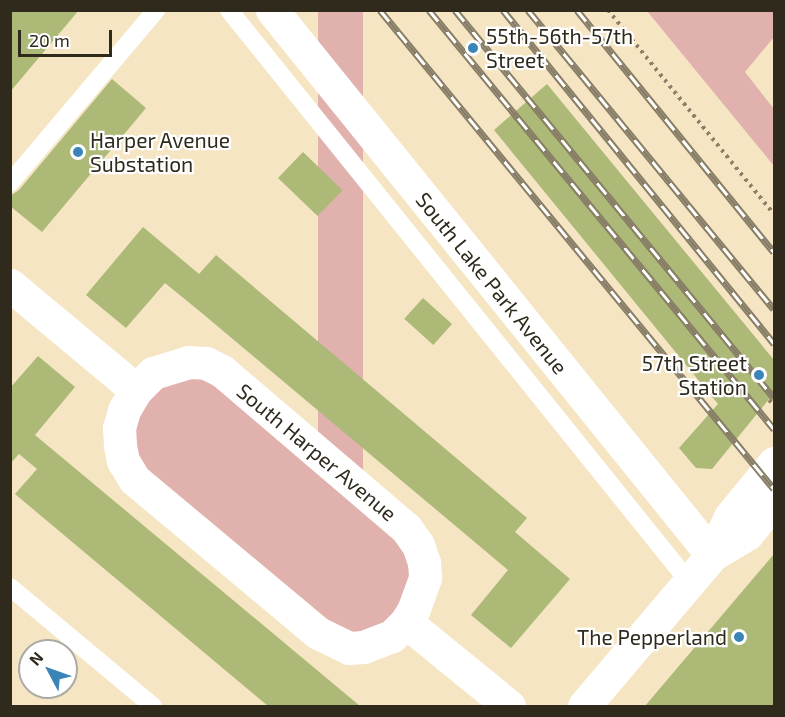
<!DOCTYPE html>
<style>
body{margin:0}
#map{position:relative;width:785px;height:717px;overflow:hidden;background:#f5e5c3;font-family:"Exo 2",sans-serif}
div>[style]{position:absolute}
.green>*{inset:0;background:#e1b1ad;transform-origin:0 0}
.building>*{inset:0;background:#acb977;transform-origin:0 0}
.path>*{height:4px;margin-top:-2px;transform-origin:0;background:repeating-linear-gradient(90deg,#8b8069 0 3px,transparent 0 7.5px)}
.lane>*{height:18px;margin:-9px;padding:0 9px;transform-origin:9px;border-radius:9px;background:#fff}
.street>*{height:33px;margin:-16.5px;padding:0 16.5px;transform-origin:16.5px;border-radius:16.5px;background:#fff}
.secondary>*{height:33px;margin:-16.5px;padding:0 16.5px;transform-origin:16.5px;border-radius:16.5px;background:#fff}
.rail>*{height:7px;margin-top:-3.5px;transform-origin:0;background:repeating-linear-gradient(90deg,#fff 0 14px,#887e67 0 28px);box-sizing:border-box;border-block:2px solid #887e67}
.dots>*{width:16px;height:16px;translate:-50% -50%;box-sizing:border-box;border:3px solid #fff;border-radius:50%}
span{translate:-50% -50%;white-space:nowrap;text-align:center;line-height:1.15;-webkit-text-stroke:4.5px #fff;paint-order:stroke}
.poi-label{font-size:21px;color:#302a1d}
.left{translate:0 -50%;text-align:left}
.right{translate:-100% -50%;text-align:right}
.street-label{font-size:21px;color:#302a1d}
.frame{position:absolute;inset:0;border:12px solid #302a1d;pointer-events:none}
.north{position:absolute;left:18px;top:639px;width:60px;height:60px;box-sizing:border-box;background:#fff;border:2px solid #acaaa5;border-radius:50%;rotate:311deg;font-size:16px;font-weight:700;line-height:24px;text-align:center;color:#302a1d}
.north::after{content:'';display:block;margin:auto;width:21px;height:27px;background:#3b84b8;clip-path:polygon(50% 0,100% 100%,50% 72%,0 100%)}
.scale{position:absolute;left:18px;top:30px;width:94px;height:27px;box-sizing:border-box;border:3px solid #302a1d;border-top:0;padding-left:8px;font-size:18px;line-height:21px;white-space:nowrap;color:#302a1d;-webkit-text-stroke:4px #fff;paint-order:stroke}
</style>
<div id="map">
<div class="green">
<div style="left:318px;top:11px;width:45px;height:567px"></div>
<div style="clip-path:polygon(647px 11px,774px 11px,774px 37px,745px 72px,774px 109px,774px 166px)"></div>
<div style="clip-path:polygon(189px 362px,406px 528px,425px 578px,364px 647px,134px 479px,124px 410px)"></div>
</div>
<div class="building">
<div style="clip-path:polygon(10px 10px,79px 10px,10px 92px)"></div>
<div style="clip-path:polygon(112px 79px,146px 108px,42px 232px,10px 206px,10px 196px,19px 190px)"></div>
<div style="clip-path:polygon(547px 84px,774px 360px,774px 393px,712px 469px,696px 468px,679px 448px,718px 404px,494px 130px)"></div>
<div style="left:303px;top:152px;width:55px;height:36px;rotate:44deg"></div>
<div style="clip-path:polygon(143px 227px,199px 274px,216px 255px,527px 518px,515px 532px,570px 579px,511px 648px,471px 615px,508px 570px,203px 314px,165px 283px,126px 328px,86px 295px)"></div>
<div style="left:423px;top:298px;width:39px;height:28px;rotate:42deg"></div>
<div style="clip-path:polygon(38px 356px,75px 387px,35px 435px,360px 706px,268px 706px,15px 494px,37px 469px,19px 454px,10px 464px,10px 388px)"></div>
<div style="clip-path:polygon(774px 554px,774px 706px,645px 706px)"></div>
</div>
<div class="path">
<div style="left:608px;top:10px;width:263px;rotate:50.9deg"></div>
<div style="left:769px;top:400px;width:7px;rotate:45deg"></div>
</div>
<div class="lane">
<div style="left:229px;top:10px;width:734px;rotate:51.19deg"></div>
<div style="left:10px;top:183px;width:226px;rotate:-49.8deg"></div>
<div style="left:10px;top:587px;width:186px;rotate:39.8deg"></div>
</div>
<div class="street">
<div style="left:272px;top:10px;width:700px;rotate:51.08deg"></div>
<div style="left:10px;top:285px;width:164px;rotate:39.8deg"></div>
<div style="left:189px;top:362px;width:17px;rotate:3deg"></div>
<div style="left:206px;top:363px;width:18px;rotate:27deg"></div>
<div style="left:222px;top:371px;width:242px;rotate:40.5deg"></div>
<div style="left:406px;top:528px;width:21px;rotate:55deg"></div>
<div style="left:418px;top:545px;width:18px;rotate:71deg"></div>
<div style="left:424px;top:562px;width:16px;rotate:86deg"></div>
<div style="left:425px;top:578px;width:33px;rotate:110deg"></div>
<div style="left:414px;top:609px;width:15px;rotate:122deg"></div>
<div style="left:406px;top:622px;width:20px;rotate:135deg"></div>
<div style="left:392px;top:636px;width:30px;rotate:159deg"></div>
<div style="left:364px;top:647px;width:15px;rotate:176deg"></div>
<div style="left:349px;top:648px;width:34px;rotate:-154deg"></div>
<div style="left:318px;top:633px;width:240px;rotate:-140.1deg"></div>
<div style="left:134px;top:479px;width:21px;rotate:-121deg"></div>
<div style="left:123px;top:461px;width:16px;rotate:-101deg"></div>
<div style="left:120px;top:445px;width:17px;rotate:-93deg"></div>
<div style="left:119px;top:428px;width:19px;rotate:-74deg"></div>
<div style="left:124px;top:410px;width:23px;rotate:-59deg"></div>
<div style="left:136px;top:390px;width:24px;rotate:-45deg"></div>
<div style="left:153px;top:373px;width:38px;rotate:-17deg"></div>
<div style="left:406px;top:622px;width:133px;rotate:39.2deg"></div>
</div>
<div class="secondary">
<div style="left:712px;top:555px;width:41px;rotate:-31deg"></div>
<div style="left:747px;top:534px;width:43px;rotate:-50.7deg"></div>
<div style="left:584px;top:706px;width:198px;rotate:-49.7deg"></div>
<div style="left:712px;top:555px;width:42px;rotate:-64.7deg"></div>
<div style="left:730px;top:517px;width:70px;rotate:-50.8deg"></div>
</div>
<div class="rail">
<div style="left:380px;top:10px;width:620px;rotate:50.56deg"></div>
<div style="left:429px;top:10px;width:543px;rotate:50.53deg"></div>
<div style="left:455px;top:10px;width:502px;rotate:50.57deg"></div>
<div style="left:503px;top:10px;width:430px;rotate:50.9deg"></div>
<div style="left:528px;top:10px;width:387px;rotate:50.6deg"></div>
<div style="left:577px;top:10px;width:312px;rotate:50.9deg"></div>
</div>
<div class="dots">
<div style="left:473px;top:48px;background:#3b84b8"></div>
<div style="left:78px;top:152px;background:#3b84b8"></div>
<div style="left:759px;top:375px;background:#3b84b8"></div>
<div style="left:739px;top:637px;background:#3b84b8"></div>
</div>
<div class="poi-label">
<span class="left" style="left:486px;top:48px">55th-56th-57th<br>Street</span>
<span class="left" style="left:90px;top:152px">Harper Avenue<br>Substation</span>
<span class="right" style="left:747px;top:375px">57th Street<br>Station</span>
<span class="right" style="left:727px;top:637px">The Pepperland</span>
</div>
<div class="street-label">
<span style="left:492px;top:283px;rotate:51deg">South Lake Park Avenue</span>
<span style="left:317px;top:452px;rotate:40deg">South Harper Avenue</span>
</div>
<div class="frame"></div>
<div class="north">N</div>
<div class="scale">20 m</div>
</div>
